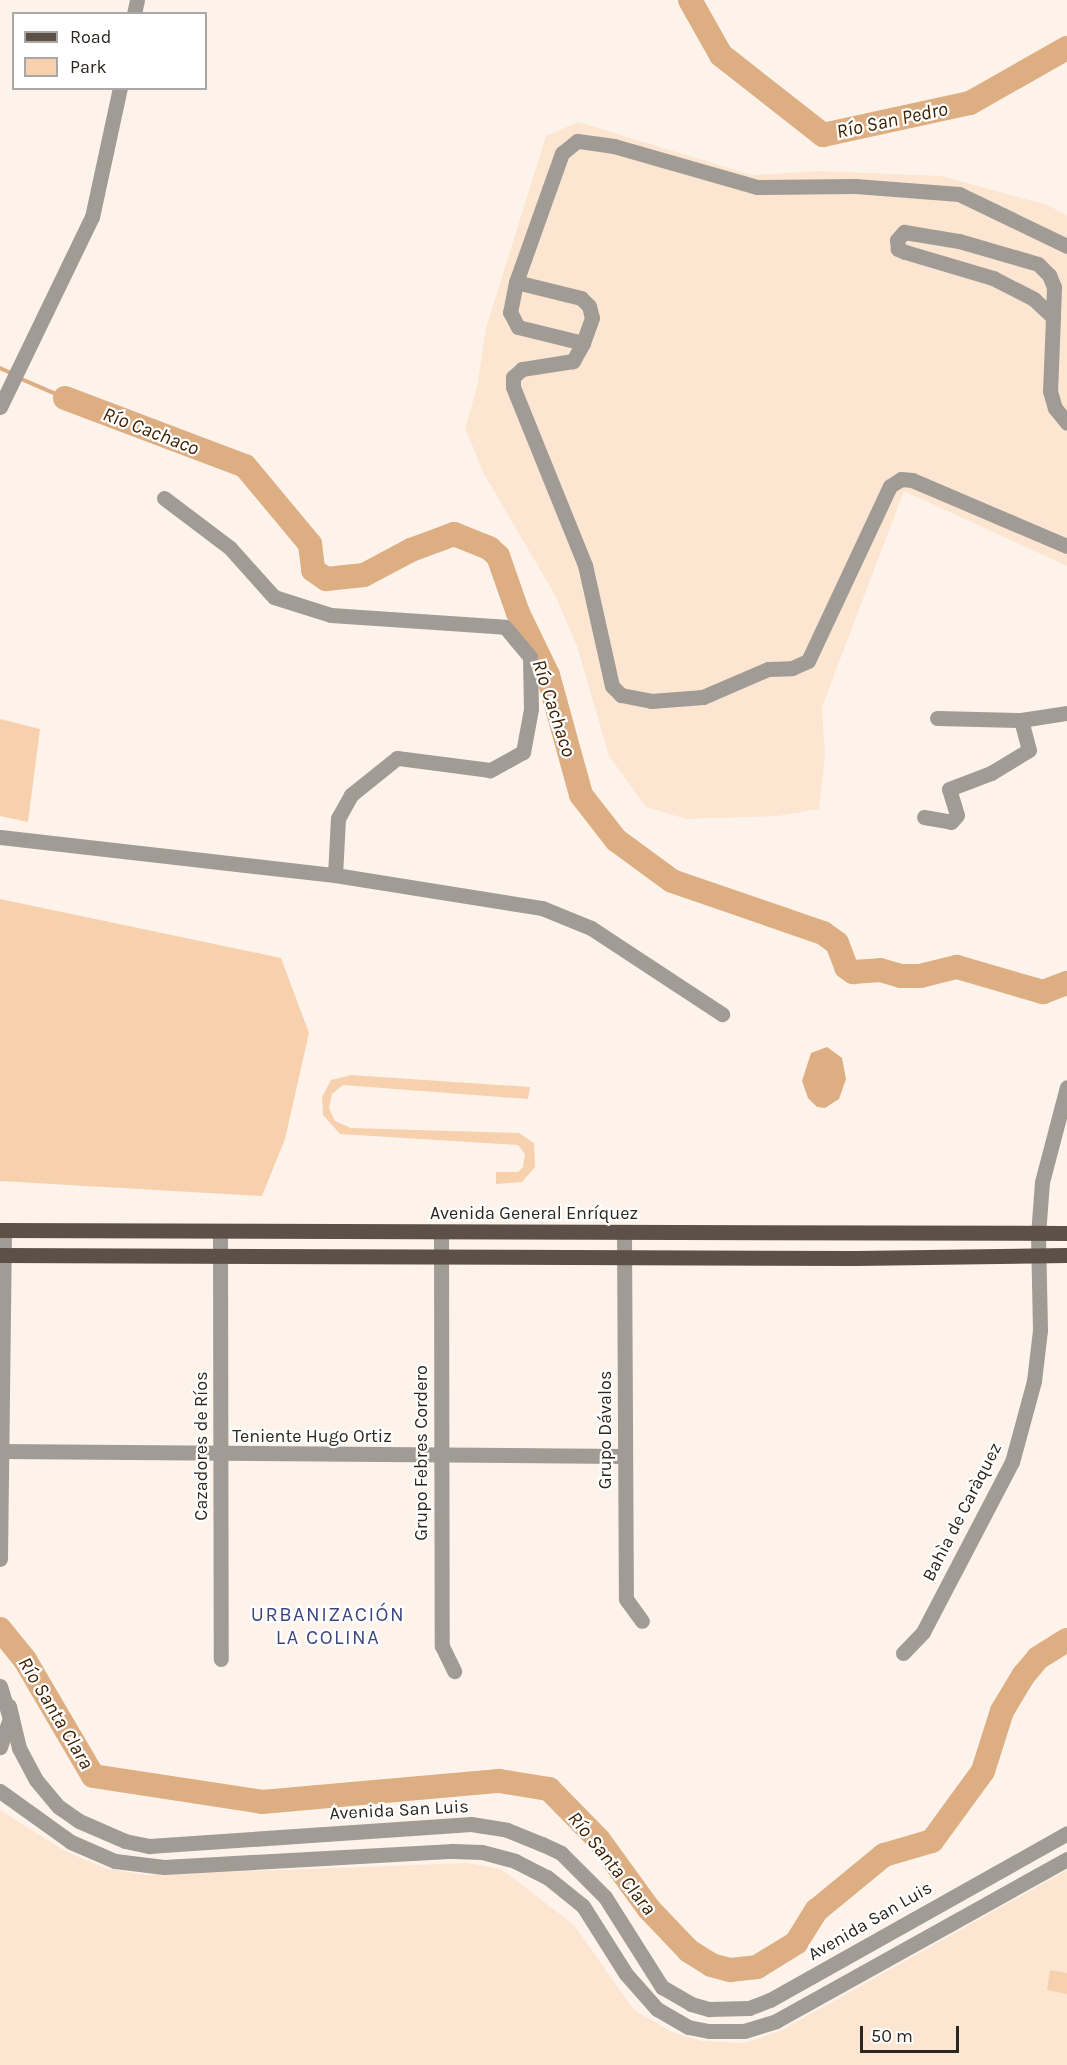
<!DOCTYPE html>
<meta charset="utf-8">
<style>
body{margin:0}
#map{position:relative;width:1067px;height:2065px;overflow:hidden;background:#fdf3eb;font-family:Karla,sans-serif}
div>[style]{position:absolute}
.built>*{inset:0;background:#fce6d2}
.green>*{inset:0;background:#f7d1ad}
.water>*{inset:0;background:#dcae82}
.stream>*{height:4px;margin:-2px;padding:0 2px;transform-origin:2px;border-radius:2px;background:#dcae82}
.river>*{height:24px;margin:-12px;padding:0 12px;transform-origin:12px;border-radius:12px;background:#dcae82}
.minor>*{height:15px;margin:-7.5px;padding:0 7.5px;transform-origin:7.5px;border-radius:7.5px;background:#a19b95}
.major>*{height:15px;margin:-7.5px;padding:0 7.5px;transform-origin:7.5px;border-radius:7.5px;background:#5d5147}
span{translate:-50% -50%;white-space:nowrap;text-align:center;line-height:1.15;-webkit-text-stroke:4.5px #fff;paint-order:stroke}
.street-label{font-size:18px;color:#2b2620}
.water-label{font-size:20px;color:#3f2100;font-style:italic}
.neighbourhood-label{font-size:20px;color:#3d4682;letter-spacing:1.5px}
.legend{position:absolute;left:12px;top:12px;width:195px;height:78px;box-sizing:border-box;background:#fff;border:2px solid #aaa8a6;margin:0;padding:8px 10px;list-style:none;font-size:18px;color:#2b2620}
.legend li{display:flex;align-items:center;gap:12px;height:30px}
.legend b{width:30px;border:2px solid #aaa8a6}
.scale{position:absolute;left:860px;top:2026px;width:99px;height:27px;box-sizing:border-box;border:3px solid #2b2620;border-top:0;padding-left:8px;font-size:18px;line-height:21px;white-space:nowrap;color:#2b2620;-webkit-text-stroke:4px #fff;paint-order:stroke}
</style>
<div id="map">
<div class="built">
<div style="clip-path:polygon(578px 122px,752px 175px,819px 171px,941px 176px,1047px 205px,1067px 215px,1067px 566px,904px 491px,822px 707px,825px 756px,819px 809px,778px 816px,686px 819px,646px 807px,609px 756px,577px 646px,556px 597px,484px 474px,465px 428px,477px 387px,486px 328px,546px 136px)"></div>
<div style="clip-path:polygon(0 1810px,65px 1851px,105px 1868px,145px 1875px,467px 1863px,501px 1869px,574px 1925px,634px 2010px,672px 2032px,702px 2041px,745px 2043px,782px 2030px,1067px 1870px,1067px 2065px,0 2065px)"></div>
</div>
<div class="green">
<div style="clip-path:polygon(0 719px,40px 729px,28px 822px,0 816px)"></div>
<div style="clip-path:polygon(0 899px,281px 958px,309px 1033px,285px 1139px,262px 1196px,0 1181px)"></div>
<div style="clip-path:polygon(351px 1075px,530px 1087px,528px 1099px,343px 1085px,332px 1094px,329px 1108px,335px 1121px,351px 1128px,519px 1133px,534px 1143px,535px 1167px,522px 1182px,496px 1184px,496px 1172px,518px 1172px,523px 1167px,525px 1154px,518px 1145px,340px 1134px,323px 1115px,322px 1097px,331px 1080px)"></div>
<div style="clip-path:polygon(1050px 1970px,1067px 1973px,1067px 1994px,1047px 1990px)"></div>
</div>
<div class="water">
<div style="clip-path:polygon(827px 1047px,842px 1058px,846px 1079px,839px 1099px,825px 1108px,817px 1107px,808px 1098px,802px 1081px,811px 1053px)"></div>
</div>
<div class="stream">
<div style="left:0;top:368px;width:14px;rotate:25deg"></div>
<div style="left:19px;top:378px;width:50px;rotate:23.5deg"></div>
</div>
<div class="river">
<div style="left:690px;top:0;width:63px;rotate:60.6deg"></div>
<div style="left:721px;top:55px;width:130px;rotate:38.1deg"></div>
<div style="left:823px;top:135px;width:150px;rotate:-12.3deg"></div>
<div style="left:970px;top:103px;width:112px;rotate:-29.6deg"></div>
<div style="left:65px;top:398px;width:192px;rotate:20.7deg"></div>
<div style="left:245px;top:466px;width:102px;rotate:50.2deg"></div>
<div style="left:310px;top:544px;width:26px;rotate:83deg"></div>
<div style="left:313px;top:570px;width:16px;rotate:35deg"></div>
<div style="left:326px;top:579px;width:38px;rotate:-6deg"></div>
<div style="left:364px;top:575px;width:53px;rotate:-28deg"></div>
<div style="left:411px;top:550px;width:46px;rotate:-20.4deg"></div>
<div style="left:454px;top:534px;width:38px;rotate:22deg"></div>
<div style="left:489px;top:548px;width:12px;rotate:42deg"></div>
<div style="left:498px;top:556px;width:60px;rotate:70.7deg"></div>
<div style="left:518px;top:613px;width:69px;rotate:64.2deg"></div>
<div style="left:548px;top:675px;width:124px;rotate:74.6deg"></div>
<div style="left:581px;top:795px;width:57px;rotate:52.1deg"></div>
<div style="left:616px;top:840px;width:69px;rotate:36.2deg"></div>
<div style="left:672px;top:881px;width:160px;rotate:19deg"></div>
<div style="left:823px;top:933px;width:17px;rotate:36deg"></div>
<div style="left:837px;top:943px;width:26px;rotate:69deg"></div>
<div style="left:846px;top:967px;width:9px;rotate:36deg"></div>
<div style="left:853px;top:972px;width:27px;rotate:-4deg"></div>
<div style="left:880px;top:970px;width:22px;rotate:16deg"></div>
<div style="left:901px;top:976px;width:19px"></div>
<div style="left:920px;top:976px;width:38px;rotate:-14deg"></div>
<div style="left:957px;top:967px;width:90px;rotate:16.2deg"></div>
<div style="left:1043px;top:992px;width:26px;rotate:-21deg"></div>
<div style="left:0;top:1629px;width:40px;rotate:51deg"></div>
<div style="left:25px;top:1660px;width:134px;rotate:59.6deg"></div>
<div style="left:93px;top:1776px;width:171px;rotate:8.7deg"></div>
<div style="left:262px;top:1802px;width:238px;rotate:-5.1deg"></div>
<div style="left:499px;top:1781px;width:51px;rotate:9.1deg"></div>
<div style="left:549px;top:1789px;width:71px;rotate:45.6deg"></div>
<div style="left:599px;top:1840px;width:85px;rotate:54.1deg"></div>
<div style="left:649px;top:1909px;width:58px;rotate:46.4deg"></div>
<div style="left:689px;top:1951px;width:26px;rotate:32deg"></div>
<div style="left:711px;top:1965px;width:20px;rotate:15deg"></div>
<div style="left:730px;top:1970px;width:27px;rotate:-6deg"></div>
<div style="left:757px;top:1967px;width:46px;rotate:-31.6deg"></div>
<div style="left:796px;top:1943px;width:39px;rotate:-58deg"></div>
<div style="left:817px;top:1910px;width:87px;rotate:-39.4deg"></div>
<div style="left:884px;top:1855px;width:50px;rotate:-16.3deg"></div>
<div style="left:932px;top:1841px;width:87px;rotate:-53.9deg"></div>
<div style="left:983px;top:1771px;width:63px;rotate:-72.4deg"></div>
<div style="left:1002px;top:1711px;width:41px;rotate:-59deg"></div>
<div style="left:1023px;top:1676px;width:23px;rotate:-50deg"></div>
<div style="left:1038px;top:1658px;width:34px;rotate:-32deg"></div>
</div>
<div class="minor">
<div style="left:134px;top:14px;width:14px;rotate:-78deg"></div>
<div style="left:1067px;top:246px;width:120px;rotate:-154.3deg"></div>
<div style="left:959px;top:194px;width:104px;rotate:-175.6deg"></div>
<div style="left:855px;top:186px;width:98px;rotate:179.4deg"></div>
<div style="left:757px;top:187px;width:149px;rotate:-164deg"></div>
<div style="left:614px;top:146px;width:37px;rotate:-172deg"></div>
<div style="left:577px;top:141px;width:19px;rotate:141deg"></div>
<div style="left:562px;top:153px;width:137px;rotate:109.6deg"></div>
<div style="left:516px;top:282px;width:31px;rotate:101deg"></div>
<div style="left:510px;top:312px;width:17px;rotate:62deg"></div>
<div style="left:518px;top:327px;width:67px;rotate:13.8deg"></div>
<div style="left:583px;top:343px;width:21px;rotate:119deg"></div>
<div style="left:573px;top:361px;width:52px;rotate:171.1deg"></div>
<div style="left:522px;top:369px;width:12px;rotate:138deg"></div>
<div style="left:513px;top:377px;width:10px;rotate:90deg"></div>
<div style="left:513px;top:387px;width:192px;rotate:68deg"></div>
<div style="left:585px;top:565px;width:124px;rotate:77.4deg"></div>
<div style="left:612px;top:686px;width:13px;rotate:45deg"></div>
<div style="left:621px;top:695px;width:31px;rotate:11deg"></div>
<div style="left:651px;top:701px;width:52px;rotate:-4.4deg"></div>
<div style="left:703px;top:697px;width:71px;rotate:-23.3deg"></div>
<div style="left:768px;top:669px;width:24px;rotate:-2deg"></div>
<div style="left:792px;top:668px;width:17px;rotate:-24deg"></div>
<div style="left:808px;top:661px;width:193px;rotate:-64.9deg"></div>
<div style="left:890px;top:486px;width:13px;rotate:-32deg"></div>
<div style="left:901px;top:479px;width:11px;rotate:5deg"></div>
<div style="left:912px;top:480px;width:168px;rotate:23.1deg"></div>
<div style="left:516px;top:282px;width:67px;rotate:13.8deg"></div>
<div style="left:581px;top:298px;width:11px;rotate:45deg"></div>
<div style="left:589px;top:306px;width:12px;rotate:76deg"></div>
<div style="left:592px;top:318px;width:27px;rotate:110deg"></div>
<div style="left:1053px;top:317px;width:26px;rotate:-137deg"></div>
<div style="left:1034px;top:299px;width:46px;rotate:-152.9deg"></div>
<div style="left:993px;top:278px;width:92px;rotate:-163.5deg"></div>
<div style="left:905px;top:252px;width:8px;rotate:-157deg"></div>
<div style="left:898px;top:249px;width:9px;rotate:-96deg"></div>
<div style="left:897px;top:240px;width:11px;rotate:-49deg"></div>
<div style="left:904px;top:232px;width:56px;rotate:9.3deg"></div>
<div style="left:959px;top:241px;width:82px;rotate:16.2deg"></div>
<div style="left:1038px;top:264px;width:16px;rotate:45deg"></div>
<div style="left:1049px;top:275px;width:13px;rotate:67deg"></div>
<div style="left:1054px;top:287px;width:30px;rotate:92deg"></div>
<div style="left:1053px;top:317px;width:74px;rotate:92.3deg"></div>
<div style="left:1050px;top:391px;width:18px;rotate:74deg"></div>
<div style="left:1055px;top:408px;width:19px;rotate:51deg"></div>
<div style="left:0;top:407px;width:211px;rotate:-64.2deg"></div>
<div style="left:92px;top:217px;width:132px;rotate:-77.8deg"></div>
<div style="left:164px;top:498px;width:83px;rotate:37.1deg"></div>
<div style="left:230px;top:548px;width:66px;rotate:48.1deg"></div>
<div style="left:274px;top:597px;width:60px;rotate:17.5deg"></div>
<div style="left:331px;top:615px;width:174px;rotate:3.9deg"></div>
<div style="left:505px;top:627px;width:39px;rotate:50deg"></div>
<div style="left:530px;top:657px;width:52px;rotate:88.9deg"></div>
<div style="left:531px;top:709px;width:44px;rotate:100.5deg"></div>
<div style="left:523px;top:752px;width:38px;rotate:151deg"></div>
<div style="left:490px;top:770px;width:94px;rotate:-172.6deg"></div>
<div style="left:397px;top:758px;width:59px;rotate:141.2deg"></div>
<div style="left:351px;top:795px;width:26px;rotate:119deg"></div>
<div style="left:338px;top:818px;width:57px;rotate:93deg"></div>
<div style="left:937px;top:718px;width:84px;rotate:1.4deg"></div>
<div style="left:1021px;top:720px;width:47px;rotate:-8.7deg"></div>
<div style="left:924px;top:817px;width:27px;rotate:10deg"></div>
<div style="left:951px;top:822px;width:9px;rotate:-49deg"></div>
<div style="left:957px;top:815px;width:27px;rotate:-107deg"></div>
<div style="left:949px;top:789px;width:45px;rotate:-20.9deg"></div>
<div style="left:991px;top:773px;width:44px;rotate:-31.2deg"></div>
<div style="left:1029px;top:750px;width:31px;rotate:-105deg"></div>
<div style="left:0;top:837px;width:337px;rotate:6.5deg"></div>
<div style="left:335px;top:875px;width:210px;rotate:9.1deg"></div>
<div style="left:542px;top:908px;width:53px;rotate:22.2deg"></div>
<div style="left:591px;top:928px;width:157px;rotate:33.3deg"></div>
<div style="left:441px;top:1232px;width:414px;rotate:89.9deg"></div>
<div style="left:442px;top:1646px;width:28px;rotate:64deg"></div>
<div style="left:220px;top:1233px;width:426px;rotate:89.9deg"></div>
<div style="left:624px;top:1233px;width:366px;rotate:89.7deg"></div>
<div style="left:626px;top:1599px;width:27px;rotate:54deg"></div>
<div style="left:0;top:1451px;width:624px;rotate:0.46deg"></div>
<div style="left:0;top:1559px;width:329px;rotate:-89.3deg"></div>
<div style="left:903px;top:1653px;width:29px;rotate:-46deg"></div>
<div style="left:923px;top:1632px;width:192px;rotate:-62.4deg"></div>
<div style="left:1012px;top:1462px;width:84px;rotate:-74.8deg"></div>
<div style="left:1034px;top:1381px;width:51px;rotate:-83.3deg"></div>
<div style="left:1040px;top:1330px;width:95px;rotate:-91.2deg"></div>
<div style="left:1038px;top:1235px;width:53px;rotate:-85.7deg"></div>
<div style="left:1042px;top:1182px;width:98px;rotate:-75.3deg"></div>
<div style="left:0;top:1686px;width:34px;rotate:73deg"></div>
<div style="left:10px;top:1718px;width:31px;rotate:109deg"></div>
<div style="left:9px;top:1706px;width:43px;rotate:76.6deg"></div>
<div style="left:19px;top:1748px;width:36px;rotate:62deg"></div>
<div style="left:36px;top:1780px;width:35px;rotate:50deg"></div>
<div style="left:59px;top:1807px;width:24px;rotate:35deg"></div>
<div style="left:79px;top:1821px;width:50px;rotate:23.5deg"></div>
<div style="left:125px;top:1841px;width:25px;rotate:12deg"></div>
<div style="left:149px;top:1846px;width:323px;rotate:-3.9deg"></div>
<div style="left:471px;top:1824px;width:36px;rotate:9deg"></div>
<div style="left:507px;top:1830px;width:38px;rotate:22deg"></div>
<div style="left:542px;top:1844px;width:21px;rotate:25deg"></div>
<div style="left:561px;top:1853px;width:62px;rotate:45deg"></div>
<div style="left:605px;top:1897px;width:107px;rotate:57.7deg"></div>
<div style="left:662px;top:1987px;width:34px;rotate:30deg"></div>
<div style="left:691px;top:2004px;width:19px;rotate:16deg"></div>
<div style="left:709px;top:2009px;width:40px;rotate:-1.4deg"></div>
<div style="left:749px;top:2008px;width:22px;rotate:-21deg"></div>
<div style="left:770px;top:2000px;width:341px;rotate:-29.3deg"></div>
<div style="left:0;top:1791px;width:87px;rotate:35.7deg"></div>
<div style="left:71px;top:1842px;width:48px;rotate:23.4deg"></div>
<div style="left:115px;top:1861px;width:49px;rotate:7deg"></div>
<div style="left:164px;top:1867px;width:289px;rotate:-3.2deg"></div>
<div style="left:453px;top:1851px;width:29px;rotate:2deg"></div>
<div style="left:482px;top:1852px;width:34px;rotate:15deg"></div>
<div style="left:515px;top:1861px;width:36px;rotate:27deg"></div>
<div style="left:547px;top:1877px;width:46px;rotate:38.9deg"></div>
<div style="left:583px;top:1906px;width:80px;rotate:57.7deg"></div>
<div style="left:626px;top:1974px;width:47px;rotate:48.5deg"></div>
<div style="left:657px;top:2009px;width:36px;rotate:30deg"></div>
<div style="left:688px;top:2027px;width:21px;rotate:11deg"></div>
<div style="left:709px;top:2031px;width:35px"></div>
<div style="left:744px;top:2031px;width:34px;rotate:-17deg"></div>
<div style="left:776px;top:2021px;width:333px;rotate:-29.1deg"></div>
</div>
<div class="major">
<div style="left:0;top:1230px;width:1067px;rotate:0.16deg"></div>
<div style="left:0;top:1255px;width:855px;rotate:0.2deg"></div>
<div style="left:855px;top:1258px;width:212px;rotate:-0.8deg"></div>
</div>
<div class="street-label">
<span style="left:534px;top:1213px">Avenida General Enríquez</span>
<span style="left:605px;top:1430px;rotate:-90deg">Grupo Dávalos</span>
<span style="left:312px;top:1436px">Teniente Hugo Ortiz</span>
<span style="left:201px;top:1446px;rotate:-90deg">Cazadores de Ríos</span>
<span style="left:421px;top:1453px;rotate:-90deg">Grupo Febres Cordero</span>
<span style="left:962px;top:1512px;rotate:-63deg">Bahìa de Caràquez</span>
<span style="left:399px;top:1810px;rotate:-3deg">Avenida San Luis</span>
<span style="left:870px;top:1921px;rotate:-30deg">Avenida San Luis</span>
</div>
<div class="water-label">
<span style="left:892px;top:120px;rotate:-12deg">Río San Pedro</span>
<span style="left:151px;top:431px;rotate:21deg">Río Cachaco</span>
<span style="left:554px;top:708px;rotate:72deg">Río Cachaco</span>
<span style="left:56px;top:1713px;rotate:59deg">Río Santa Clara</span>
<span style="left:612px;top:1863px;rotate:51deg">Río Santa Clara</span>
</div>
<div class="neighbourhood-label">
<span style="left:328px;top:1626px">URBANIZACIÓN<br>LA COLINA</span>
</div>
<ul class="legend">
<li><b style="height:8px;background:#5d5147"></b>Road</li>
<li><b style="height:16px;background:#f7d1ad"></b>Park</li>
</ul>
<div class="scale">50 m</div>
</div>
